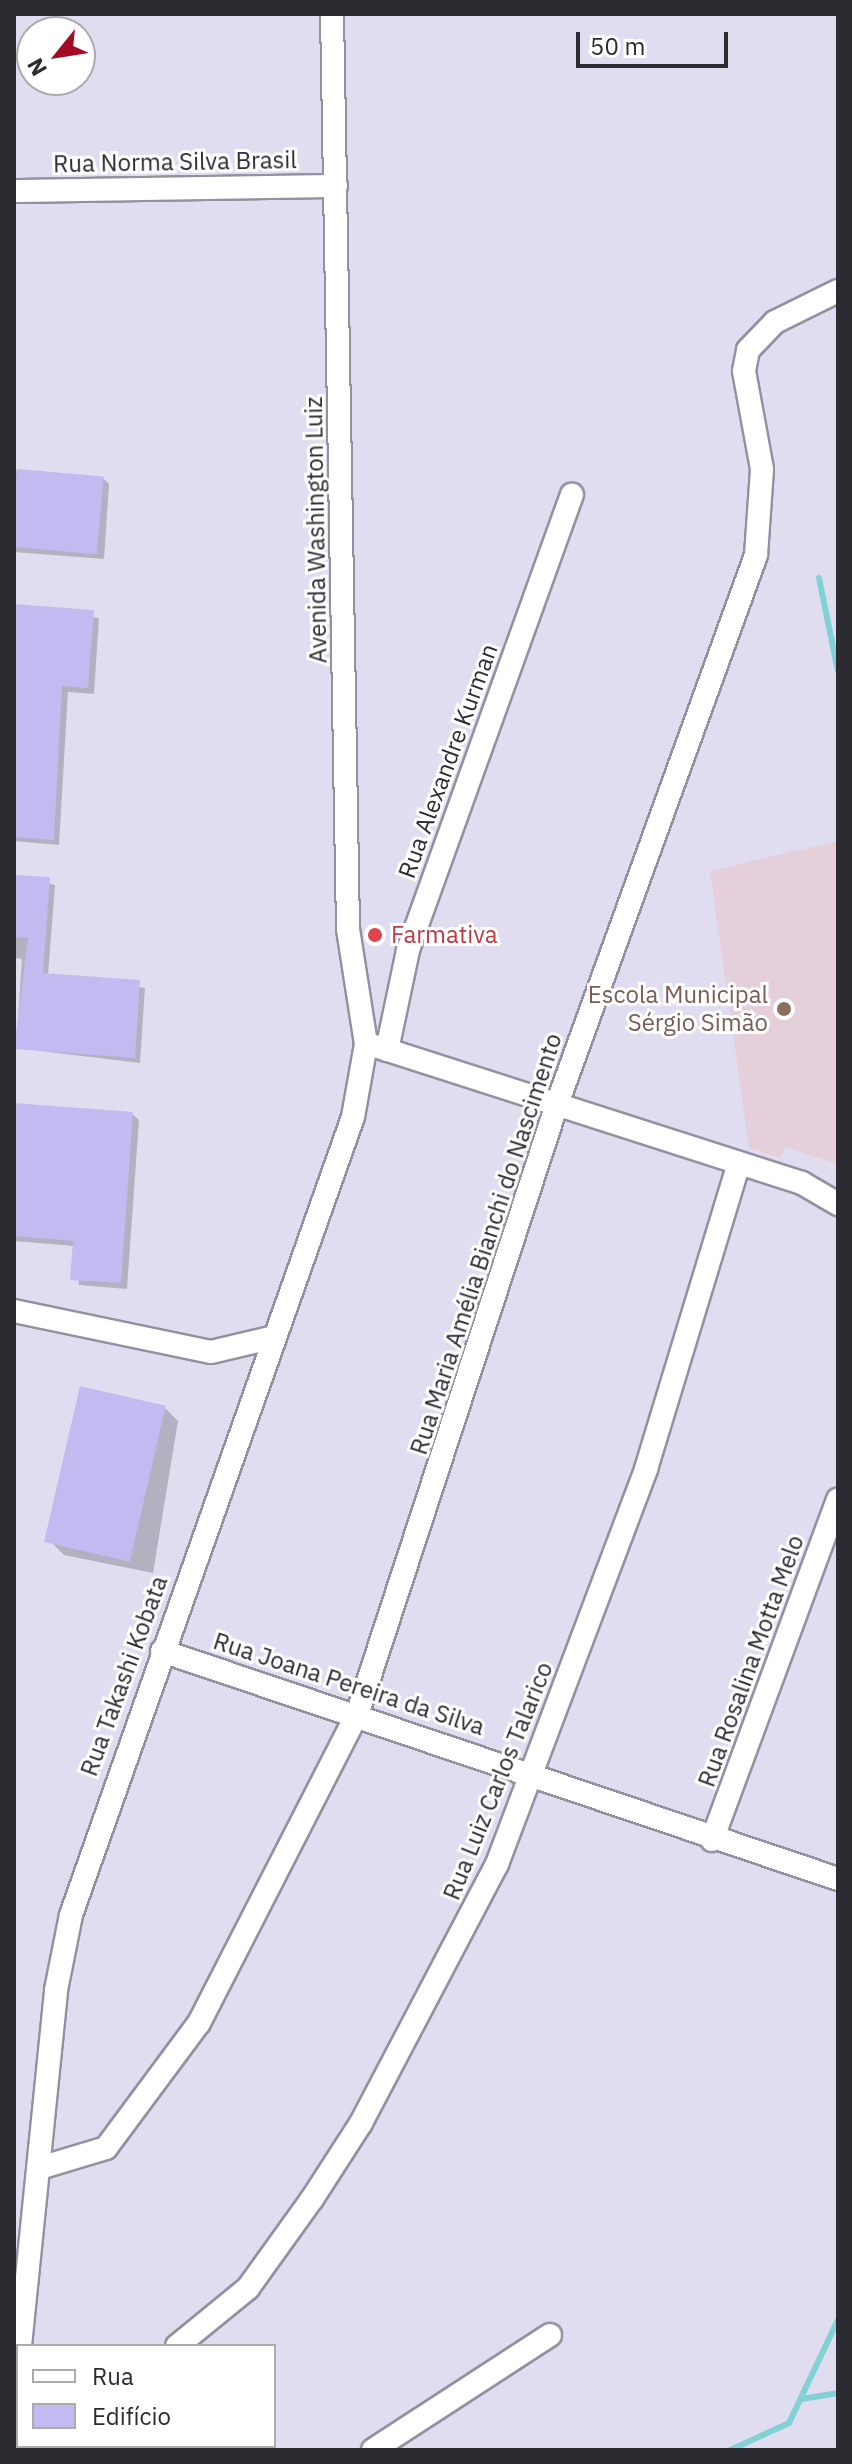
<!DOCTYPE html>
<meta charset="utf-8">
<style>
body{margin:0}
#map{position:relative;width:852px;height:2464px;overflow:hidden;background:#e0ddf0;font-family:"IBM Plex Sans",sans-serif}
div>[style]{position:absolute}
.education>*{inset:0;background:#e5cfdb}
.shadow>*{inset:0;background:#0003}
.stream>*{height:6px;margin:-3px;padding:0 3px;transform-origin:3px;border-radius:3px;background:#82d1d4}
.building>*{inset:0;background:#c4baf2;transform-origin:0 0}
.roads{filter:drop-shadow(2px 0 #9290a1) drop-shadow(-2px 0 #9290a1) drop-shadow(0 2px #9290a1) drop-shadow(0 -2px #9290a1)}
.minor>*{height:22px;margin:-11px;padding:0 11px;transform-origin:11px;border-radius:11px;background:#fff}
.dots>*{width:22px;height:22px;translate:-50% -50%;box-sizing:border-box;border:4px solid #fff;border-radius:50%}
span{translate:-50% -50%;white-space:nowrap;text-align:center;line-height:1.15;-webkit-text-stroke:6px #fff;paint-order:stroke}
.street-label{font-size:24px;color:#2c2b32}
.health-label{font-size:24px;color:#be3a42}
.left{translate:0 -50%;text-align:left}
.education-label{font-size:24px;color:#785e54}
.right{translate:-100% -50%;text-align:right}
.frame{position:absolute;inset:0;border:16px solid #2c2b32;pointer-events:none}
.legend{position:absolute;left:16px;top:2344px;width:260px;height:104px;box-sizing:border-box;background:#fff;border:2px solid #abaaad;margin:0;padding:10px 14px;list-style:none;font-size:24px;color:#2c2b32}
.legend li{display:flex;align-items:center;gap:16px;height:40px}
.legend b{width:40px;border:2px solid #abaaad}
.north{position:absolute;left:16px;top:16px;width:80px;height:80px;box-sizing:border-box;background:#fff;border:2px solid #abaaad;border-radius:50%;rotate:240deg;font-size:22px;font-weight:700;line-height:32px;text-align:center;color:#2c2b32}
.north::after{content:'';display:block;margin:auto;width:28px;height:36px;background:#a50a23;clip-path:polygon(50% 0,100% 100%,50% 72%,0 100%)}
.scale{position:absolute;left:576px;top:32px;width:152px;height:36px;box-sizing:border-box;border:4px solid #2c2b32;border-top:0;padding-left:10px;font-size:24px;line-height:28px;white-space:nowrap;color:#2c2b32;-webkit-text-stroke:6px #fff;paint-order:stroke}
</style>
<div id="map">
<div class="education">
<div style="clip-path:polygon(838px 841px,838px 1164px,785px 1147px,780px 1158px,749px 1148px,710px 871px)"></div>
</div>
<div class="shadow">
<div style="clip-path:polygon(14px 471px,103px 478px,109px 484px,104px 559px,14px 552px)"></div>
<div style="clip-path:polygon(14px 606px,99px 618px,94px 694px,68px 692px,59px 845px,14px 841px)"></div>
<div style="clip-path:polygon(14px 876px,55px 885px,48px 975px,145px 988px,140px 1063px,16px 1048px,22px 959px,14px 958px)"></div>
<div style="clip-path:polygon(132px 1114px,139px 1120px,127px 1289px,79px 1285px,75px 1246px,14px 1241px,14px 1115px)"></div>
<div style="clip-path:polygon(165px 1408px,178px 1421px,153px 1573px,64px 1555px,51px 1542px)"></div>
</div>
<div class="stream">
<div style="left:819px;top:578px;width:95px;rotate:78.5deg"></div>
<div style="left:801px;top:2399px;width:37px;rotate:-9deg"></div>
<div style="left:730px;top:2450px;width:65px;rotate:-24.6deg"></div>
<div style="left:789px;top:2423px;width:114px;rotate:-64.6deg"></div>
</div>
<div class="building">
<div style="left:17px;top:469px;width:87px;height:78px;rotate:5deg"></div>
<div style="clip-path:polygon(14px 604px,94px 610px,88px 688px,62px 686px,54px 840px,14px 837px)"></div>
<div style="clip-path:polygon(14px 875px,50px 877px,43px 973px,140px 980px,135px 1058px,14px 1049px,28px 938px,14px 937px)"></div>
<div style="clip-path:polygon(14px 1103px,133px 1112px,121px 1283px,70px 1280px,73px 1241px,14px 1236px)"></div>
<div style="left:80px;top:1386px;width:88px;height:160px;rotate:13deg"></div>
</div>
<div class="roads">
<div class="minor">
<div style="left:14px;top:191px;width:322px;rotate:-0.9deg"></div>
<div style="left:375px;top:1046px;width:448px;rotate:17.8deg"></div>
<div style="left:802px;top:1183px;width:42px;rotate:30.3deg"></div>
<div style="left:387px;top:1050px;width:102px;rotate:-78.1deg"></div>
<div style="left:408px;top:950px;width:484px;rotate:-70.2deg"></div>
<div style="left:14px;top:1311px;width:201px;rotate:11.8deg"></div>
<div style="left:211px;top:1352px;width:61px;rotate:-13.3deg"></div>
<div style="left:162px;top:1651px;width:713px;rotate:18.64deg"></div>
<div style="left:712px;top:1840px;width:363px;rotate:-69.7deg"></div>
<div style="left:43px;top:2167px;width:66px;rotate:-16.8deg"></div>
<div style="left:106px;top:2148px;width:156px;rotate:-53.4deg"></div>
<div style="left:199px;top:2023px;width:349px;rotate:-62.9deg"></div>
<div style="left:358px;top:1712px;width:637px;rotate:-71.88deg"></div>
<div style="left:556px;top:1107px;width:587px;rotate:-70.08deg"></div>
<div style="left:756px;top:555px;width:86px;rotate:-86deg"></div>
<div style="left:762px;top:469px;width:100px;rotate:-100.4deg"></div>
<div style="left:744px;top:371px;width:21px;rotate:-79deg"></div>
<div style="left:748px;top:350px;width:39px;rotate:-46deg"></div>
<div style="left:775px;top:322px;width:70px;rotate:-26.2deg"></div>
<div style="left:20px;top:2346px;width:358px;rotate:-84.2deg"></div>
<div style="left:56px;top:1990px;width:76px;rotate:-78.7deg"></div>
<div style="left:71px;top:1915px;width:846px;rotate:-70.54deg"></div>
<div style="left:353px;top:1117px;width:74px;rotate:-79.9deg"></div>
<div style="left:366px;top:1044px;width:116px;rotate:-98.9deg"></div>
<div style="left:348px;top:929px;width:915px;rotate:-91deg"></div>
<div style="left:177px;top:2346px;width:92px;rotate:-39.2deg"></div>
<div style="left:248px;top:2288px;width:110px;rotate:-54.3deg"></div>
<div style="left:312px;top:2199px;width:90px;rotate:-57.2deg"></div>
<div style="left:361px;top:2123px;width:293px;rotate:-62.3deg"></div>
<div style="left:497px;top:1864px;width:422px;rotate:-69.3deg"></div>
<div style="left:646px;top:1469px;width:317px;rotate:-73.1deg"></div>
<div style="left:14px;top:2394px;width:31px;rotate:-83deg"></div>
<div style="left:14px;top:2445px;width:4px;rotate:-27deg"></div>
<div style="left:373px;top:2450px;width:211px;rotate:-33deg"></div>
</div>
</div>
<div class="dots">
<div style="left:375px;top:935px;background:#e0444e"></div>
<div style="left:784px;top:1009px;background:#8d6e63"></div>
</div>
<div class="street-label">
<span style="left:175px;top:162px;rotate:-1deg">Rua Norma Silva Brasil</span>
<span style="left:316px;top:530px;rotate:-91deg">Avenida Washington Luiz</span>
<span style="left:448px;top:761px;rotate:-70deg">Rua Alexandre Kurman</span>
<span style="left:486px;top:1244px;rotate:-72deg">Rua Maria Amélia Bianchi do Nascimento</span>
<span style="left:751px;top:1661px;rotate:-70deg">Rua Rosalina Motta Melo</span>
<span style="left:124px;top:1676px;rotate:-70deg">Rua Takashi Kobata</span>
<span style="left:349px;top:1684px;rotate:18deg">Rua Joana Pereira da Silva</span>
<span style="left:498px;top:1781px;rotate:-68deg">Rua Luiz Carlos Talarico</span>
</div>
<div class="health-label">
<span class="left" style="left:391px;top:935px">Farmativa</span>
</div>
<div class="education-label">
<span class="right" style="left:768px;top:1009px">Escola Municipal<br>Sérgio Simão</span>
</div>
<div class="frame"></div>
<ul class="legend">
<li><b style="height:10px;background:#fff"></b>Rua</li>
<li><b style="height:22px;background:#c4baf2"></b>Edifício</li>
</ul>
<div class="north">N</div>
<div class="scale">50 m</div>
</div>
